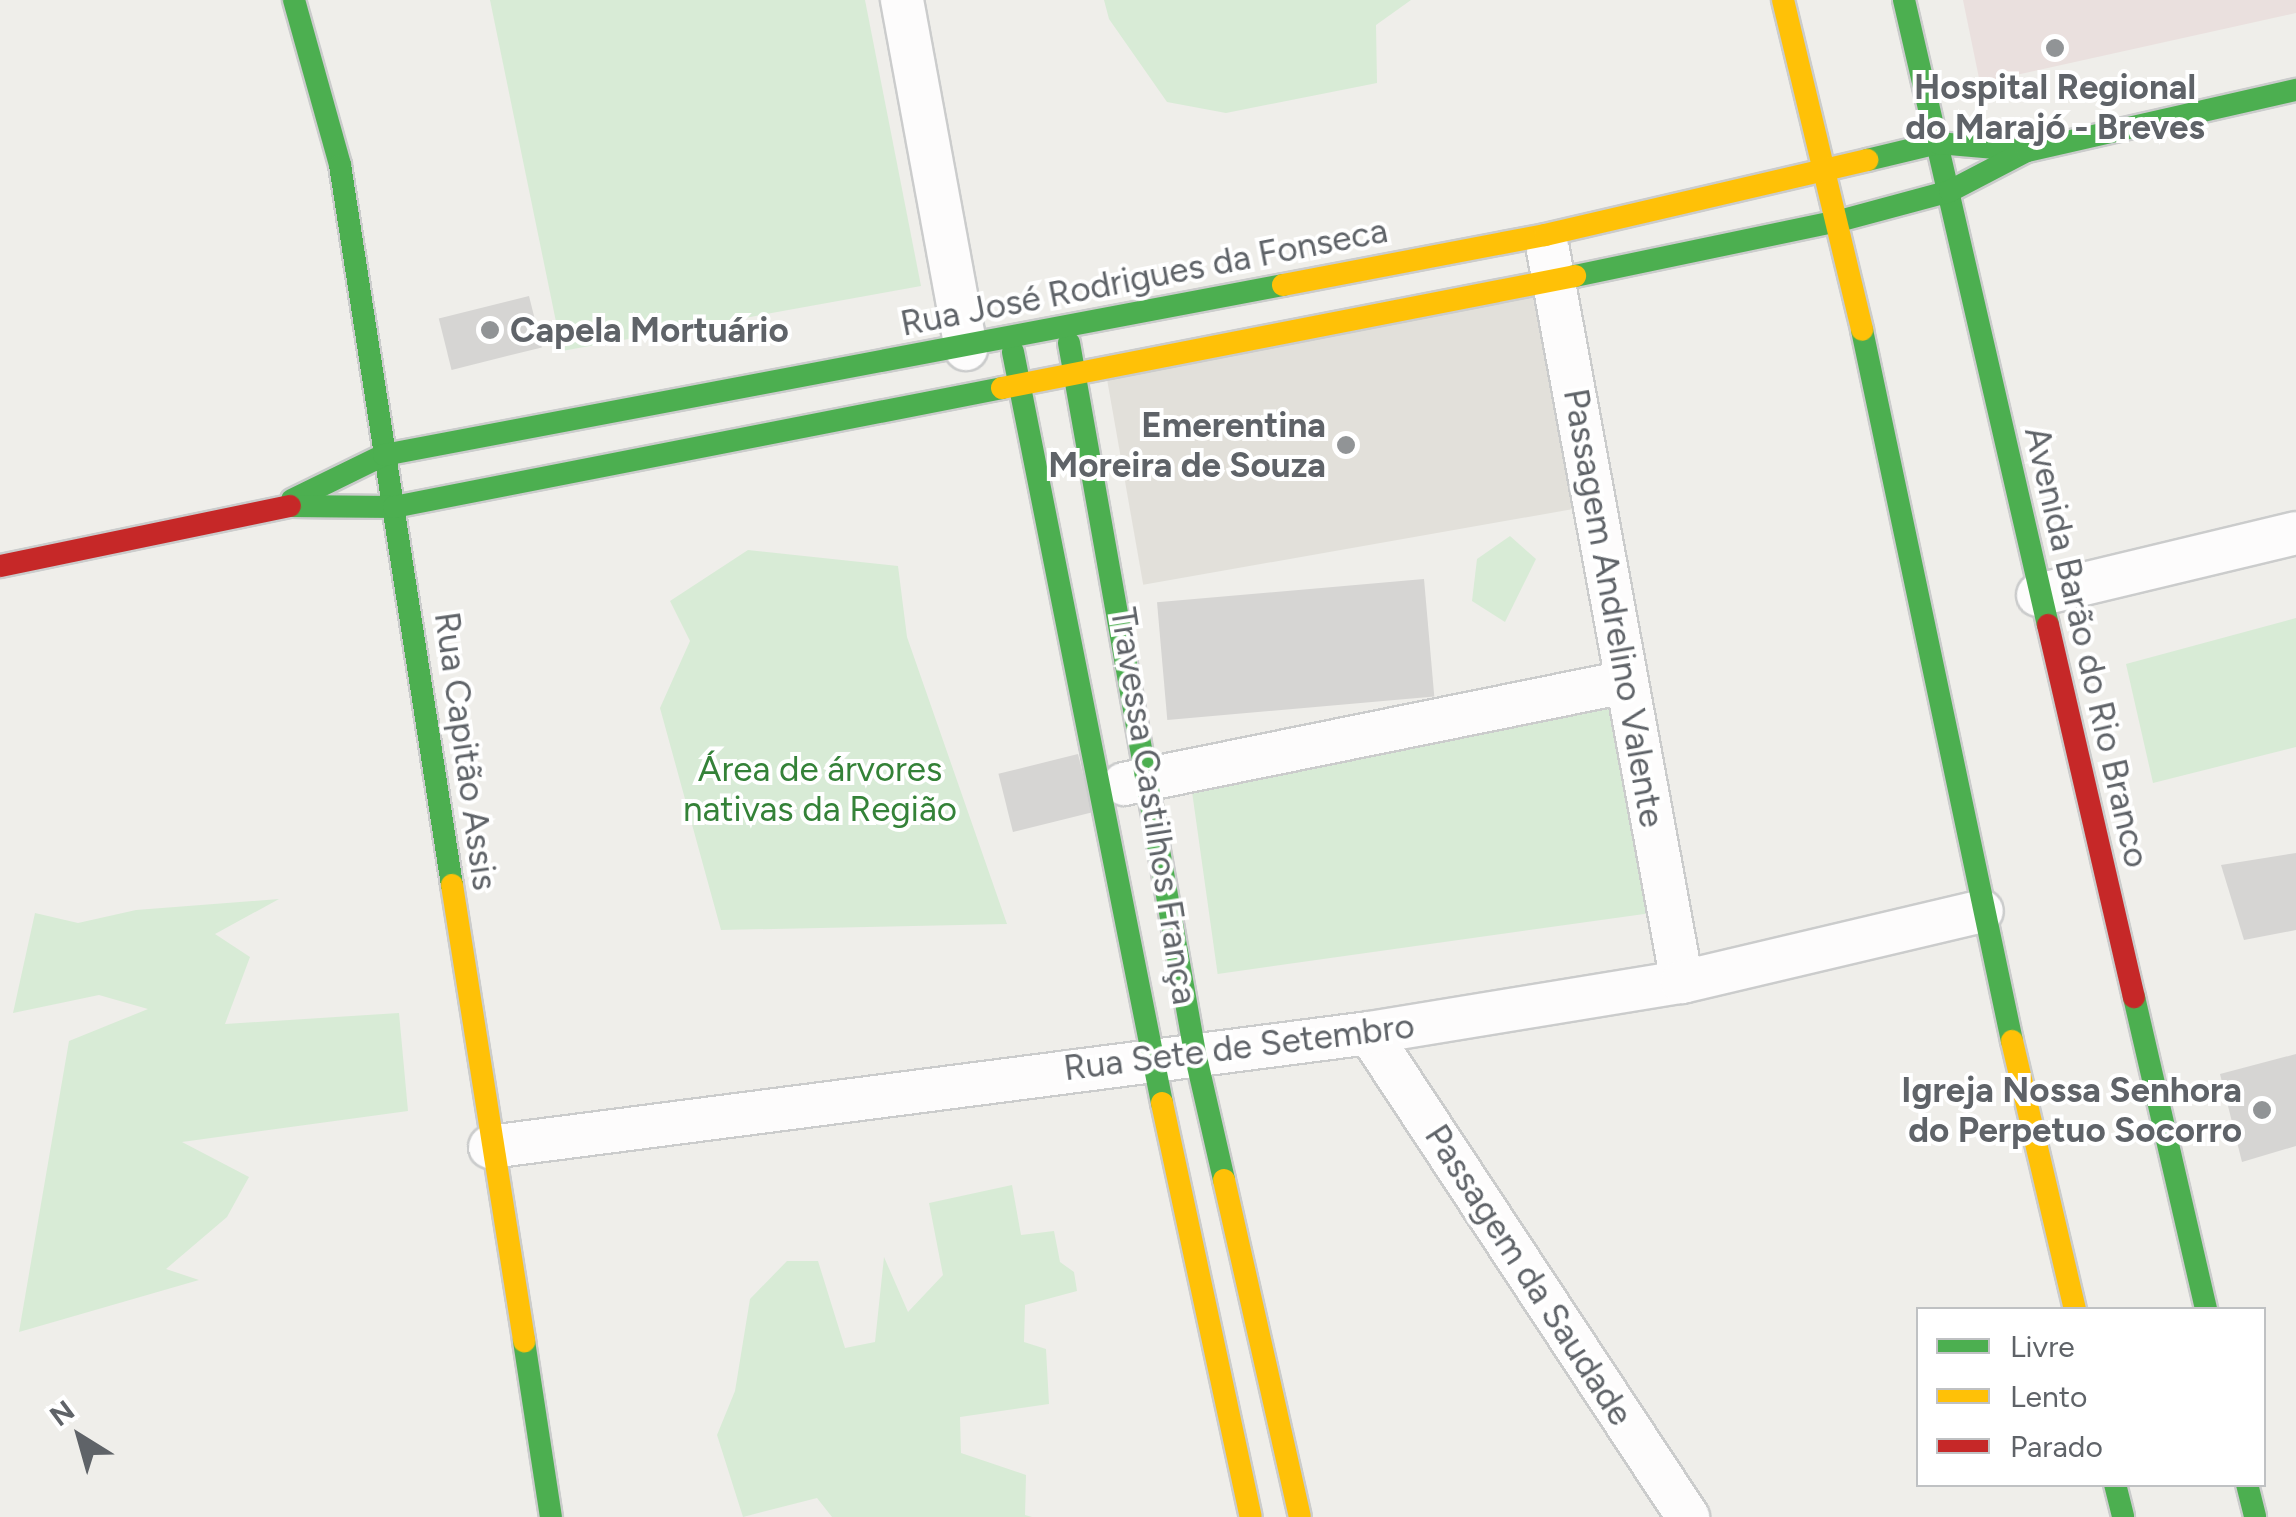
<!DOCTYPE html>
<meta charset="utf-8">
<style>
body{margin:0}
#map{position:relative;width:2296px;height:1517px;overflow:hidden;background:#efeeea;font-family:Figtree,sans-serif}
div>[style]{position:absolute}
.education>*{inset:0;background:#e2e0da;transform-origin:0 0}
.medical>*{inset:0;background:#eae0de}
.green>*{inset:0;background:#d8ebd6;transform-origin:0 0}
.building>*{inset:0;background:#d6d5d3;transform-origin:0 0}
.roads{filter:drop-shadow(2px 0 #cbcccc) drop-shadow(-2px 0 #cbcccc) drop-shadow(0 2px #cbcccc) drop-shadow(0 -2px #cbcccc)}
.street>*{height:42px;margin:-21px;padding:0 21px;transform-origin:21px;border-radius:21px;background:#fdfcfc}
.fast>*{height:22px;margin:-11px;padding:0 11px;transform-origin:11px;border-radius:11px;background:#4caf50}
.slow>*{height:22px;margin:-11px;padding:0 11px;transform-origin:11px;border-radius:11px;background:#ffc107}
.jam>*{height:22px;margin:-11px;padding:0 11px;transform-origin:11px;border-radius:11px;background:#c62828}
.dots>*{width:28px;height:28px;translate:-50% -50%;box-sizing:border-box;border:5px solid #fff;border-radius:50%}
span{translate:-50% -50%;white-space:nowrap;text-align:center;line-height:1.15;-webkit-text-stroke:8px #fff;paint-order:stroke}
.poi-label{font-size:35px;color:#5f6368;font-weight:700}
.left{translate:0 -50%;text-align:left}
.right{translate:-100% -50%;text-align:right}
.street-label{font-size:35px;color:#5f6368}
.park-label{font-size:35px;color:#348238}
.legend{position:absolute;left:1916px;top:1307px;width:350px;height:180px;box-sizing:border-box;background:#fff;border:2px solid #bfc1c3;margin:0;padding:12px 18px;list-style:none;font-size:30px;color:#5f6368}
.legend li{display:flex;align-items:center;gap:20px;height:50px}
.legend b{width:50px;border:2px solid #bfc1c3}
.north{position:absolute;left:30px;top:1387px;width:100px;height:100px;-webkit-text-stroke:8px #fff;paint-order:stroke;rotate:323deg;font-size:28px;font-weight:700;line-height:40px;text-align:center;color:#5f6368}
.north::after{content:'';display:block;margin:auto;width:35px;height:45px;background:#5f6368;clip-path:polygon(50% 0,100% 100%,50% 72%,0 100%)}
</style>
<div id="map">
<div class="education">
<div style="left:1543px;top:295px;width:216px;height:444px;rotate:80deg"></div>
</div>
<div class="medical">
<div style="clip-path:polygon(1963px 0,2296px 0,2296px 13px,1980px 83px)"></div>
</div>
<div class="green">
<div style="clip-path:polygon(490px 0,865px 0,921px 286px,562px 351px)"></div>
<div style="clip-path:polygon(1104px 0,1411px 0,1376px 25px,1377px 83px,1226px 113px,1167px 102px,1109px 19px)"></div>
<div style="clip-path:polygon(1510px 536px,1536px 559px,1505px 622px,1472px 601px,1477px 559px)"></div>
<div style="clip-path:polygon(748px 550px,898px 566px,907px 637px,1007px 924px,721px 930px,660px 708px,690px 641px,670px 601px)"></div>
<div style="clip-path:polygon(2296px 618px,2296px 747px,2153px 783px,2126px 664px)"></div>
<div style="left:1622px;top:704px;width:211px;height:438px;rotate:82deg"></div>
<div style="clip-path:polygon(279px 899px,215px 934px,250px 957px,225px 1024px,399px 1013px,408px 1111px,182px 1142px,249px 1177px,227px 1217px,166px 1269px,199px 1280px,19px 1332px,69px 1041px,148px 1009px,99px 995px,13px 1013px,35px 913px,78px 923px,136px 910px)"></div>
<div style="clip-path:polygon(1012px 1185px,1021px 1235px,1054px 1231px,1060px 1262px,1074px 1272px,1077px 1291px,1025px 1305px,1024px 1342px,1046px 1349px,1049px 1404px,960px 1417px,961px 1453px,1026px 1475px,1025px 1515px,1032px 1517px,832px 1517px,817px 1498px,743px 1517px,717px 1435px,735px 1391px,750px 1299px,787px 1261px,818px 1261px,845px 1348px,875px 1342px,884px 1257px,908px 1312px,943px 1275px,929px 1203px)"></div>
</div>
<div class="building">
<div style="left:529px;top:296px;width:53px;height:93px;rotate:76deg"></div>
<div style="left:1424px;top:579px;width:118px;height:268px;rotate:85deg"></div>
<div style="left:1078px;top:754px;width:60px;height:82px;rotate:76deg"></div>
<div style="clip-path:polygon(2296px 853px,2296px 930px,2244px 940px,2221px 865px)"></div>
<div style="clip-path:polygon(2296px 1054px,2296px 1146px,2242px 1162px,2220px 1074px)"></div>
</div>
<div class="roads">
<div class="street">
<div style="left:902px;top:0;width:355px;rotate:79.6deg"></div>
<div style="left:1548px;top:250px;width:744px;rotate:79.63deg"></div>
<div style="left:2038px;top:595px;width:265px;rotate:-13.5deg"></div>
<div style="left:1124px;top:784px;width:511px;rotate:-11.51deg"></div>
<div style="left:1369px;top:1033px;width:580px;rotate:56.61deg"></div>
<div style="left:490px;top:1147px;width:886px;rotate:-7.39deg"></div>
<div style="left:1369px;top:1033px;width:317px;rotate:-9.3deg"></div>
<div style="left:1682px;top:982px;width:308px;rotate:-13.3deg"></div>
</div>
<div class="fast">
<div style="left:294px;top:0;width:171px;rotate:74.4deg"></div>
<div style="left:340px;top:165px;width:729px;rotate:81.16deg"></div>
<div style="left:1904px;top:0;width:641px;rotate:77.03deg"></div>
<div style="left:1867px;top:160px;width:73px;rotate:-13.5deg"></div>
<div style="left:1938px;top:143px;width:89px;rotate:5.1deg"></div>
<div style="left:1575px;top:276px;width:270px;rotate:-11.8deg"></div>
<div style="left:1839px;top:221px;width:115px;rotate:-15.1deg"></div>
<div style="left:1950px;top:191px;width:87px;rotate:-27.5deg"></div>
<div style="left:2027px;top:151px;width:276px;rotate:-12.8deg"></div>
<div style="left:1862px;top:330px;width:727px;rotate:78.09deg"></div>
<div style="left:1069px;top:343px;width:721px;rotate:79.94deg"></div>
<div style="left:1195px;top:1053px;width:130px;rotate:77.1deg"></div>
<div style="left:1013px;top:352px;width:766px;rotate:78.78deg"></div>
<div style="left:292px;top:500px;width:102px;rotate:-26.1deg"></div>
<div style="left:384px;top:455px;width:915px;rotate:-10.71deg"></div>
<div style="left:290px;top:506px;width:104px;rotate:0.6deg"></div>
<div style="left:394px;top:507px;width:620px;rotate:-11.07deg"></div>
<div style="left:2134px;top:997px;width:321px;rotate:77deg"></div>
<div style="left:524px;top:1341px;width:178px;rotate:81.3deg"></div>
<div style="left:2115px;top:1484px;width:34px;rotate:76deg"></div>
<div style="left:2247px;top:1484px;width:34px;rotate:76deg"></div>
</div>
<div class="slow">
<div style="left:1783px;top:0;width:339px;rotate:76.5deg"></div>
<div style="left:1283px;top:285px;width:267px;rotate:-10.8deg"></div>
<div style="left:1545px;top:235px;width:331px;rotate:-13.1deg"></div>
<div style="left:1002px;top:388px;width:584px;rotate:-11.06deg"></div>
<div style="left:452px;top:885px;width:462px;rotate:81deg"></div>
<div style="left:2012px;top:1041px;width:276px;rotate:76.8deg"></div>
<div style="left:1162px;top:1103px;width:423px;rotate:77.9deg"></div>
<div style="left:1224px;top:1180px;width:345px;rotate:77.3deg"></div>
</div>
<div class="jam">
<div style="left:0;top:566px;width:296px;rotate:-11.7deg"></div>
<div style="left:2048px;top:625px;width:382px;rotate:77deg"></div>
</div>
</div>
<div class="dots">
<div style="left:2055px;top:48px;background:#919496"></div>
<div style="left:490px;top:330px;background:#919496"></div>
<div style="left:1346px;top:445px;background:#919496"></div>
<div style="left:2262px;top:1110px;background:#919496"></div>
</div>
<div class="poi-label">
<span style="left:2055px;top:107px">Hospital Regional<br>do Marajó - Breves</span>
<span class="left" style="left:510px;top:330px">Capela Mortuário</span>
<span class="right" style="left:1326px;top:445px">Emerentina<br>Moreira de Souza</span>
<span class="right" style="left:2242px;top:1110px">Igreja Nossa Senhora<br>do Perpetuo Socorro</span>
</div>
<div class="street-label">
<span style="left:1144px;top:277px;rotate:-11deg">Rua José Rodrigues da Fonseca</span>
<span style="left:1614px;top:608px;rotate:80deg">Passagem Andrelino Valente</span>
<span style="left:2087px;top:647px;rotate:77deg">Avenida Barão do Rio Branco</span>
<span style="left:466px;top:751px;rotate:82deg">Rua Capitão Assis</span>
<span style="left:1154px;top:806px;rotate:81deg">Travessa Castilhos França</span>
<span style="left:1239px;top:1047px;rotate:-7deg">Rua Sete de Setembro</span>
<span style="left:1529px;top:1275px;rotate:57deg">Passagem da Saudade</span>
</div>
<div class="park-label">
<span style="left:820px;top:789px">Área de árvores<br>nativas da Região</span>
</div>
<ul class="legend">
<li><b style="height:12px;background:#4caf50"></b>Livre</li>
<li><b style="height:12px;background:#ffc107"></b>Lento</li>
<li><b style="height:12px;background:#c62828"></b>Parado</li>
</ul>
<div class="north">N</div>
</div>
